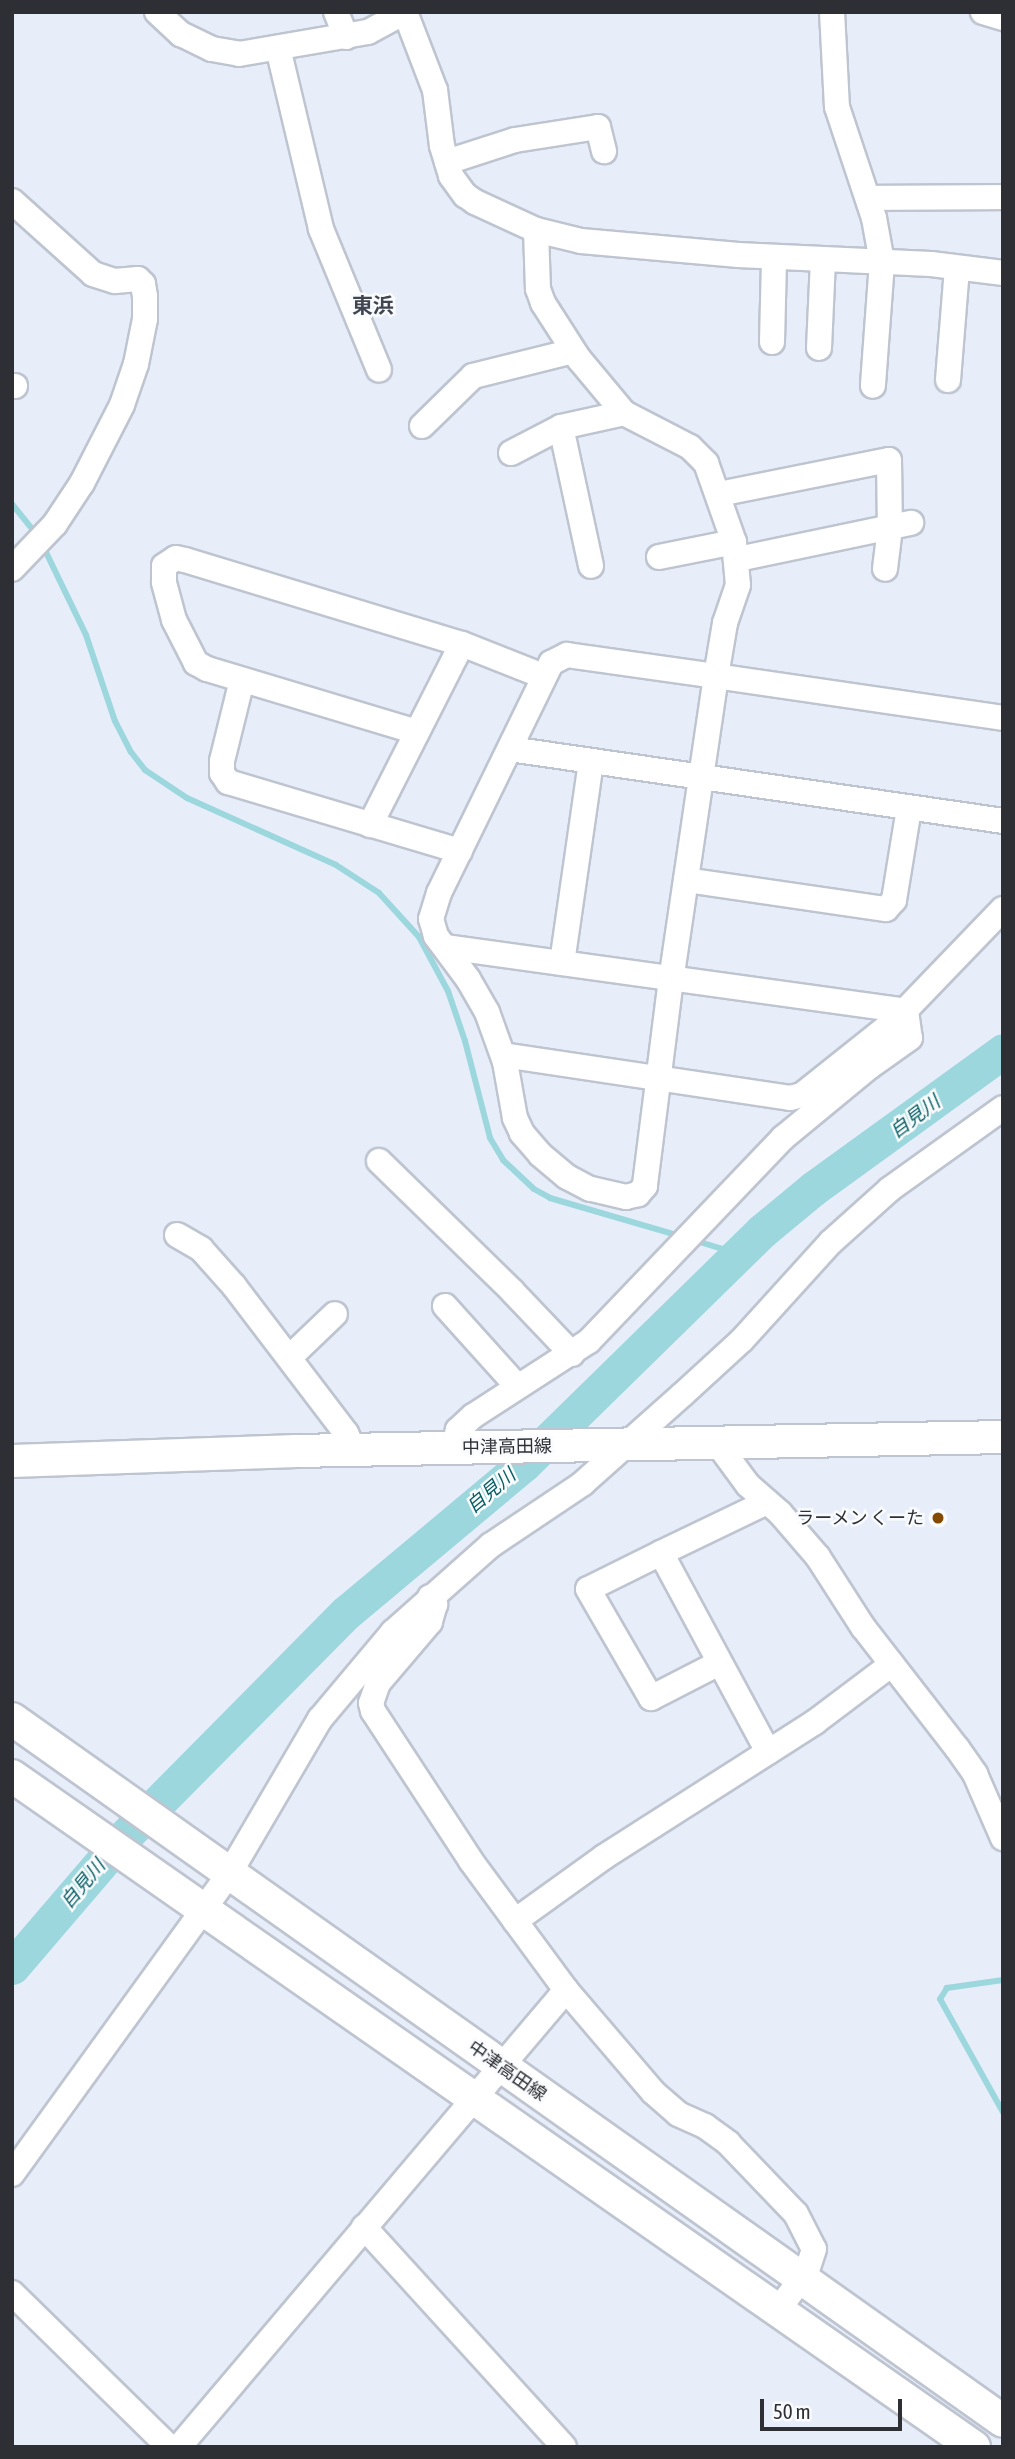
<!DOCTYPE html>
<meta charset="utf-8">
<style>
body{margin:0}
#map{position:relative;width:1015px;height:2459px;overflow:hidden;background:#e7eefa;font-family:"Asap Condensed","Noto Sans JP",sans-serif}
div>[style]{position:absolute}
.stream>*{height:6px;margin:-3px;padding:0 3px;transform-origin:3px;border-radius:3px;background:#9cd7dd}
.river>*{height:35px;margin:-17.5px;padding:0 17.5px;transform-origin:17.5px;border-radius:17.5px;background:#9cd7dd}
.roads{filter:drop-shadow(2px 0 #bec4d0) drop-shadow(-2px 0 #bec4d0) drop-shadow(0 2px #bec4d0) drop-shadow(0 -2px #bec4d0)}
.minor>*{height:24px;margin:-12px;padding:0 12px;transform-origin:12px;border-radius:12px;background:#fff}
.major>*{height:32px;margin:-16px;padding:0 16px;transform-origin:16px;border-radius:16px;background:#fff}
.dots>*{width:19px;height:19px;translate:-50% -50%;box-sizing:border-box;border:4px solid #f9fbfd;border-radius:50%}
span{translate:-50% -50%;white-space:nowrap;text-align:center;line-height:1.15;-webkit-text-stroke:5px #f9fbfd;paint-order:stroke}
.street-label{font-size:18px;color:#2d2f34}
.poi-label{font-size:18px;color:#2d2f34}
.right{translate:-100% -50%;text-align:right}
.water-label{font-size:19px;color:#085e65;font-style:italic}
.quarter-label{font-size:21px;color:#404550;font-weight:700}
.frame{position:absolute;inset:0;border:14px solid #2d2f34;pointer-events:none}
.scale{position:absolute;left:760px;top:2399px;width:142px;height:32px;box-sizing:border-box;border:4px solid #2d2f34;border-top:0;padding-left:9px;font-size:21px;line-height:24px;white-space:nowrap;color:#2d2f34;-webkit-text-stroke:5px #f9fbfd;paint-order:stroke}
</style>
<div id="map">
<div class="stream">
<div style="left:12px;top:504px;width:38px;rotate:51deg"></div>
<div style="left:43px;top:546px;width:99px;rotate:64.2deg"></div>
<div style="left:86px;top:635px;width:91px;rotate:71.4deg"></div>
<div style="left:115px;top:721px;width:35px;rotate:63deg"></div>
<div style="left:131px;top:752px;width:23px;rotate:52deg"></div>
<div style="left:145px;top:770px;width:50px;rotate:33.7deg"></div>
<div style="left:187px;top:798px;width:163px;rotate:24.2deg"></div>
<div style="left:336px;top:865px;width:51px;rotate:33.1deg"></div>
<div style="left:379px;top:893px;width:59px;rotate:47.7deg"></div>
<div style="left:419px;top:937px;width:61px;rotate:61.8deg"></div>
<div style="left:448px;top:991px;width:53px;rotate:71.2deg"></div>
<div style="left:465px;top:1041px;width:100px;rotate:75.5deg"></div>
<div style="left:490px;top:1138px;width:26px;rotate:59deg"></div>
<div style="left:503px;top:1160px;width:42px;rotate:43.1deg"></div>
<div style="left:534px;top:1189px;width:18px;rotate:29deg"></div>
<div style="left:550px;top:1198px;width:135px;rotate:16.3deg"></div>
<div style="left:693px;top:1240px;width:48px;rotate:16.9deg"></div>
<div style="left:1003px;top:1980px;width:57px;rotate:171.9deg"></div>
<div style="left:947px;top:1988px;width:13px;rotate:122deg"></div>
<div style="left:940px;top:1999px;width:129px;rotate:60.9deg"></div>
</div>
<div class="river">
<div style="left:12px;top:1967px;width:166px;rotate:-49.4deg"></div>
<div style="left:120px;top:1841px;width:322px;rotate:-45.3deg"></div>
<div style="left:347px;top:1612px;width:231px;rotate:-39.9deg"></div>
<div style="left:524px;top:1464px;width:333px;rotate:-44.4deg"></div>
<div style="left:762px;top:1231px;width:67px;rotate:-39.6deg"></div>
<div style="left:814px;top:1188px;width:233px;rotate:-35.9deg"></div>
</div>
<div class="roads">
<div class="minor">
<div style="left:157px;top:12px;width:33px;rotate:43deg"></div>
<div style="left:181px;top:34px;width:34px;rotate:26deg"></div>
<div style="left:212px;top:49px;width:27px;rotate:10deg"></div>
<div style="left:239px;top:54px;width:131px;rotate:-9.7deg"></div>
<div style="left:368px;top:32px;width:42px;rotate:-28.4deg"></div>
<div style="left:336px;top:12px;width:27px;rotate:68deg"></div>
<div style="left:405px;top:12px;width:84px;rotate:69deg"></div>
<div style="left:435px;top:90px;width:56px;rotate:82.9deg"></div>
<div style="left:442px;top:146px;width:31px;rotate:73deg"></div>
<div style="left:451px;top:176px;width:24px;rotate:54deg"></div>
<div style="left:465px;top:195px;width:12px;rotate:35deg"></div>
<div style="left:475px;top:202px;width:67px;rotate:24.7deg"></div>
<div style="left:536px;top:230px;width:46px;rotate:13.7deg"></div>
<div style="left:581px;top:241px;width:158px;rotate:5.1deg"></div>
<div style="left:738px;top:255px;width:193px;rotate:2.7deg"></div>
<div style="left:931px;top:264px;width:73px;rotate:7.1deg"></div>
<div style="left:832px;top:12px;width:95px;rotate:87deg"></div>
<div style="left:837px;top:107px;width:117px;rotate:71.6deg"></div>
<div style="left:874px;top:218px;width:45px;rotate:79.7deg"></div>
<div style="left:882px;top:262px;width:124px;rotate:94.2deg"></div>
<div style="left:983px;top:12px;width:21px;rotate:17deg"></div>
<div style="left:278px;top:48px;width:186px;rotate:76.6deg"></div>
<div style="left:321px;top:229px;width:152px;rotate:67.6deg"></div>
<div style="left:447px;top:162px;width:71px;rotate:-17.9deg"></div>
<div style="left:515px;top:140px;width:84px;rotate:-8.9deg"></div>
<div style="left:598px;top:127px;width:25px;rotate:76deg"></div>
<div style="left:868px;top:198px;width:135px;rotate:-0.4deg"></div>
<div style="left:12px;top:201px;width:109px;rotate:42deg"></div>
<div style="left:93px;top:274px;width:23px;rotate:18deg"></div>
<div style="left:115px;top:281px;width:23px;rotate:-5deg"></div>
<div style="left:138px;top:279px;width:7px;rotate:45deg"></div>
<div style="left:143px;top:284px;width:12px;rotate:81deg"></div>
<div style="left:145px;top:296px;width:23px;rotate:90deg"></div>
<div style="left:145px;top:319px;width:46px;rotate:101.3deg"></div>
<div style="left:136px;top:364px;width:43px;rotate:108.9deg"></div>
<div style="left:122px;top:405px;width:88px;rotate:117.1deg"></div>
<div style="left:82px;top:483px;width:49px;rotate:123.4deg"></div>
<div style="left:55px;top:524px;width:62px;rotate:133.7deg"></div>
<div style="left:536px;top:230px;width:59px;rotate:88.1deg"></div>
<div style="left:538px;top:289px;width:15px;rotate:70deg"></div>
<div style="left:543px;top:303px;width:67px;rotate:57.3deg"></div>
<div style="left:579px;top:359px;width:70px;rotate:50.2deg"></div>
<div style="left:624px;top:413px;width:74px;rotate:27.3deg"></div>
<div style="left:690px;top:447px;width:23px;rotate:45deg"></div>
<div style="left:706px;top:463px;width:84px;rotate:70.5deg"></div>
<div style="left:734px;top:542px;width:43px;rotate:84.7deg"></div>
<div style="left:738px;top:585px;width:40px;rotate:108.9deg"></div>
<div style="left:725px;top:623px;width:54px;rotate:99.6deg"></div>
<div style="left:716px;top:676px;width:306px;rotate:98.4deg"></div>
<div style="left:671px;top:979px;width:209px;rotate:97.2deg"></div>
<div style="left:645px;top:1186px;width:11px;rotate:131deg"></div>
<div style="left:638px;top:1194px;width:12px;rotate:166deg"></div>
<div style="left:626px;top:1197px;width:37px;rotate:-167deg"></div>
<div style="left:590px;top:1189px;width:26px;rotate:-152deg"></div>
<div style="left:567px;top:1177px;width:35px;rotate:-140deg"></div>
<div style="left:540px;top:1154px;width:28px;rotate:-131deg"></div>
<div style="left:522px;top:1133px;width:17px;rotate:-115deg"></div>
<div style="left:515px;top:1118px;width:57px;rotate:-100.1deg"></div>
<div style="left:505px;top:1062px;width:53px;rotate:-109.8deg"></div>
<div style="left:487px;top:1012px;width:38px;rotate:-120deg"></div>
<div style="left:468px;top:979px;width:54px;rotate:-126.7deg"></div>
<div style="left:436px;top:936px;width:18px;rotate:-106deg"></div>
<div style="left:431px;top:919px;width:27px;rotate:-73deg"></div>
<div style="left:439px;top:893px;width:256px;rotate:-64deg"></div>
<div style="left:551px;top:663px;width:18px;rotate:-27deg"></div>
<div style="left:567px;top:655px;width:150px;rotate:8deg"></div>
<div style="left:716px;top:676px;width:290px;rotate:8.3deg"></div>
<div style="left:772px;top:342px;width:84px;rotate:-88.6deg"></div>
<div style="left:819px;top:348px;width:88px;rotate:-87.4deg"></div>
<div style="left:948px;top:380px;width:112px;rotate:-85.4deg"></div>
<div style="left:12px;top:386px;width:3px"></div>
<div style="left:422px;top:426px;width:71px;rotate:-44.4deg"></div>
<div style="left:473px;top:376px;width:103px;rotate:-14deg"></div>
<div style="left:561px;top:427px;width:142px;rotate:77.8deg"></div>
<div style="left:511px;top:453px;width:56px;rotate:-27.5deg"></div>
<div style="left:561px;top:427px;width:65px;rotate:-12.5deg"></div>
<div style="left:719px;top:494px;width:173px;rotate:-11.3deg"></div>
<div style="left:889px;top:460px;width:68px;rotate:89.2deg"></div>
<div style="left:890px;top:528px;width:41px;rotate:97deg"></div>
<div style="left:659px;top:557px;width:76px;rotate:-11.3deg"></div>
<div style="left:738px;top:559px;width:177px;rotate:-11.8deg"></div>
<div style="left:242px;top:680px;width:83px;rotate:103.9deg"></div>
<div style="left:222px;top:761px;width:12px;rotate:90deg"></div>
<div style="left:222px;top:773px;width:11px;rotate:56deg"></div>
<div style="left:228px;top:782px;width:242px;rotate:16.6deg"></div>
<div style="left:417px;top:732px;width:219px;rotate:-163.3deg"></div>
<div style="left:207px;top:669px;width:13px;rotate:-151deg"></div>
<div style="left:196px;top:663px;width:48px;rotate:-117.1deg"></div>
<div style="left:174px;top:620px;width:39px;rotate:-105deg"></div>
<div style="left:164px;top:582px;width:16px;rotate:-90deg"></div>
<div style="left:164px;top:566px;width:14px;rotate:-34deg"></div>
<div style="left:176px;top:558px;width:9px;rotate:13deg"></div>
<div style="left:185px;top:560px;width:289px;rotate:16.9deg"></div>
<div style="left:462px;top:644px;width:87px;rotate:21.6deg"></div>
<div style="left:510px;top:749px;width:498px;rotate:8.3deg"></div>
<div style="left:370px;top:825px;width:203px;rotate:-63.1deg"></div>
<div style="left:686px;top:880px;width:202px;rotate:8.3deg"></div>
<div style="left:886px;top:909px;width:12px;rotate:-48deg"></div>
<div style="left:894px;top:900px;width:93px;rotate:-80.7deg"></div>
<div style="left:446px;top:947px;width:464px;rotate:7.9deg"></div>
<div style="left:906px;top:1011px;width:27px;rotate:82deg"></div>
<div style="left:910px;top:1038px;width:50px;rotate:144.7deg"></div>
<div style="left:869px;top:1067px;width:112px;rotate:140.5deg"></div>
<div style="left:783px;top:1138px;width:281px;rotate:133.7deg"></div>
<div style="left:589px;top:1341px;width:138px;rotate:147.1deg"></div>
<div style="left:473px;top:1416px;width:21px;rotate:137deg"></div>
<div style="left:458px;top:1430px;width:18px;rotate:103deg"></div>
<div style="left:562px;top:963px;width:204px;rotate:-81.8deg"></div>
<div style="left:503px;top:1055px;width:290px;rotate:8.5deg"></div>
<div style="left:790px;top:1098px;width:12px;rotate:-14deg"></div>
<div style="left:802px;top:1095px;width:120px;rotate:-38.6deg"></div>
<div style="left:896px;top:1020px;width:154px;rotate:-46.1deg"></div>
<div style="left:379px;top:1161px;width:186px;rotate:44.3deg"></div>
<div style="left:512px;top:1291px;width:87px;rotate:46.4deg"></div>
<div style="left:177px;top:1235px;width:28px;rotate:30deg"></div>
<div style="left:201px;top:1249px;width:50px;rotate:48.3deg"></div>
<div style="left:234px;top:1286px;width:185px;rotate:52.7deg"></div>
<div style="left:346px;top:1433px;width:19px;rotate:65deg"></div>
<div style="left:445px;top:1306px;width:108px;rotate:48deg"></div>
<div style="left:290px;top:1357px;width:62px;rotate:-43.7deg"></div>
<div style="left:717px;top:1443px;width:52px;rotate:53.6deg"></div>
<div style="left:748px;top:1485px;width:43px;rotate:41.2deg"></div>
<div style="left:780px;top:1513px;width:58px;rotate:49.2deg"></div>
<div style="left:818px;top:1557px;width:83px;rotate:57.3deg"></div>
<div style="left:863px;top:1627px;width:153px;rotate:52.2deg"></div>
<div style="left:957px;top:1748px;width:32px;rotate:55deg"></div>
<div style="left:975px;top:1774px;width:70px;rotate:66.4deg"></div>
<div style="left:767px;top:1502px;width:118px;rotate:154.3deg"></div>
<div style="left:661px;top:1553px;width:226px;rotate:61.7deg"></div>
<div style="left:661px;top:1553px;width:81px;rotate:153.7deg"></div>
<div style="left:588px;top:1589px;width:126px;rotate:60deg"></div>
<div style="left:651px;top:1698px;width:76px;rotate:-27.2deg"></div>
<div style="left:430px;top:1597px;width:9px;rotate:54deg"></div>
<div style="left:435px;top:1604px;width:19px;rotate:106deg"></div>
<div style="left:430px;top:1622px;width:80px;rotate:130.4deg"></div>
<div style="left:378px;top:1683px;width:21px;rotate:109deg"></div>
<div style="left:371px;top:1703px;width:8px;rotate:76deg"></div>
<div style="left:373px;top:1711px;width:179px;rotate:56.8deg"></div>
<div style="left:471px;top:1861px;width:160px;rotate:53.6deg"></div>
<div style="left:566px;top:1990px;width:134px;rotate:49.5deg"></div>
<div style="left:653px;top:2092px;width:33px;rotate:41deg"></div>
<div style="left:678px;top:2114px;width:30px;rotate:24deg"></div>
<div style="left:705px;top:2126px;width:29px;rotate:36deg"></div>
<div style="left:728px;top:2143px;width:98px;rotate:46.2deg"></div>
<div style="left:796px;top:2214px;width:39px;rotate:63deg"></div>
<div style="left:814px;top:2249px;width:23px;rotate:108deg"></div>
<div style="left:807px;top:2271px;width:49px;rotate:126.6deg"></div>
<div style="left:515px;top:1921px;width:110px;rotate:-35.7deg"></div>
<div style="left:604px;top:1857px;width:250px;rotate:-32.6deg"></div>
<div style="left:815px;top:1722px;width:96px;rotate:-37deg"></div>
<div style="left:12px;top:2174px;width:370px;rotate:-54.1deg"></div>
<div style="left:229px;top:1874px;width:180px;rotate:-59.6deg"></div>
<div style="left:320px;top:1719px;width:114px;rotate:-50deg"></div>
<div style="left:393px;top:1632px;width:131px;rotate:-41.6deg"></div>
<div style="left:491px;top:1545px;width:110px;rotate:-33.8deg"></div>
<div style="left:582px;top:1484px;width:134px;rotate:-41.7deg"></div>
<div style="left:682px;top:1395px;width:81px;rotate:-42.5deg"></div>
<div style="left:742px;top:1340px;width:132px;rotate:-47.8deg"></div>
<div style="left:831px;top:1242px;width:79px;rotate:-41.9deg"></div>
<div style="left:890px;top:1189px;width:139px;rotate:-35.6deg"></div>
<div style="left:364px;top:2227px;width:297px;rotate:47.7deg"></div>
<div style="left:12px;top:2293px;width:220px;rotate:44.4deg"></div>
<div style="left:179px;top:2447px;width:599px;rotate:-49.74deg"></div>
</div>
<div class="major">
<div style="left:12px;top:1461px;width:283px;rotate:-2deg"></div>
<div style="left:295px;top:1451px;width:708px;rotate:-1.13deg"></div>
<div style="left:12px;top:1719px;width:1214px;rotate:35.31deg"></div>
<div style="left:12px;top:1776px;width:1173px;rotate:34.9deg"></div>
</div>
</div>
<div class="dots">
<div style="left:938px;top:1518px;background:#854a01"></div>
</div>
<div class="street-label">
<span style="left:507px;top:1447px;rotate:-1deg">中津高田線</span>
<span style="left:507px;top:2071px;rotate:35deg">中津高田線</span>
</div>
<div class="poi-label">
<span class="right" style="left:924px;top:1518px">ラーメン くーた</span>
</div>
<div class="water-label">
<span style="left:915px;top:1117px;rotate:-37deg">自見川</span>
<span style="left:491px;top:1491px;rotate:-40deg">自見川</span>
<span style="left:83px;top:1884px;rotate:-50deg">自見川</span>
</div>
<div class="quarter-label">
<span style="left:373px;top:305px">東浜</span>
</div>
<div class="frame"></div>
<div class="scale">50 m</div>
</div>
